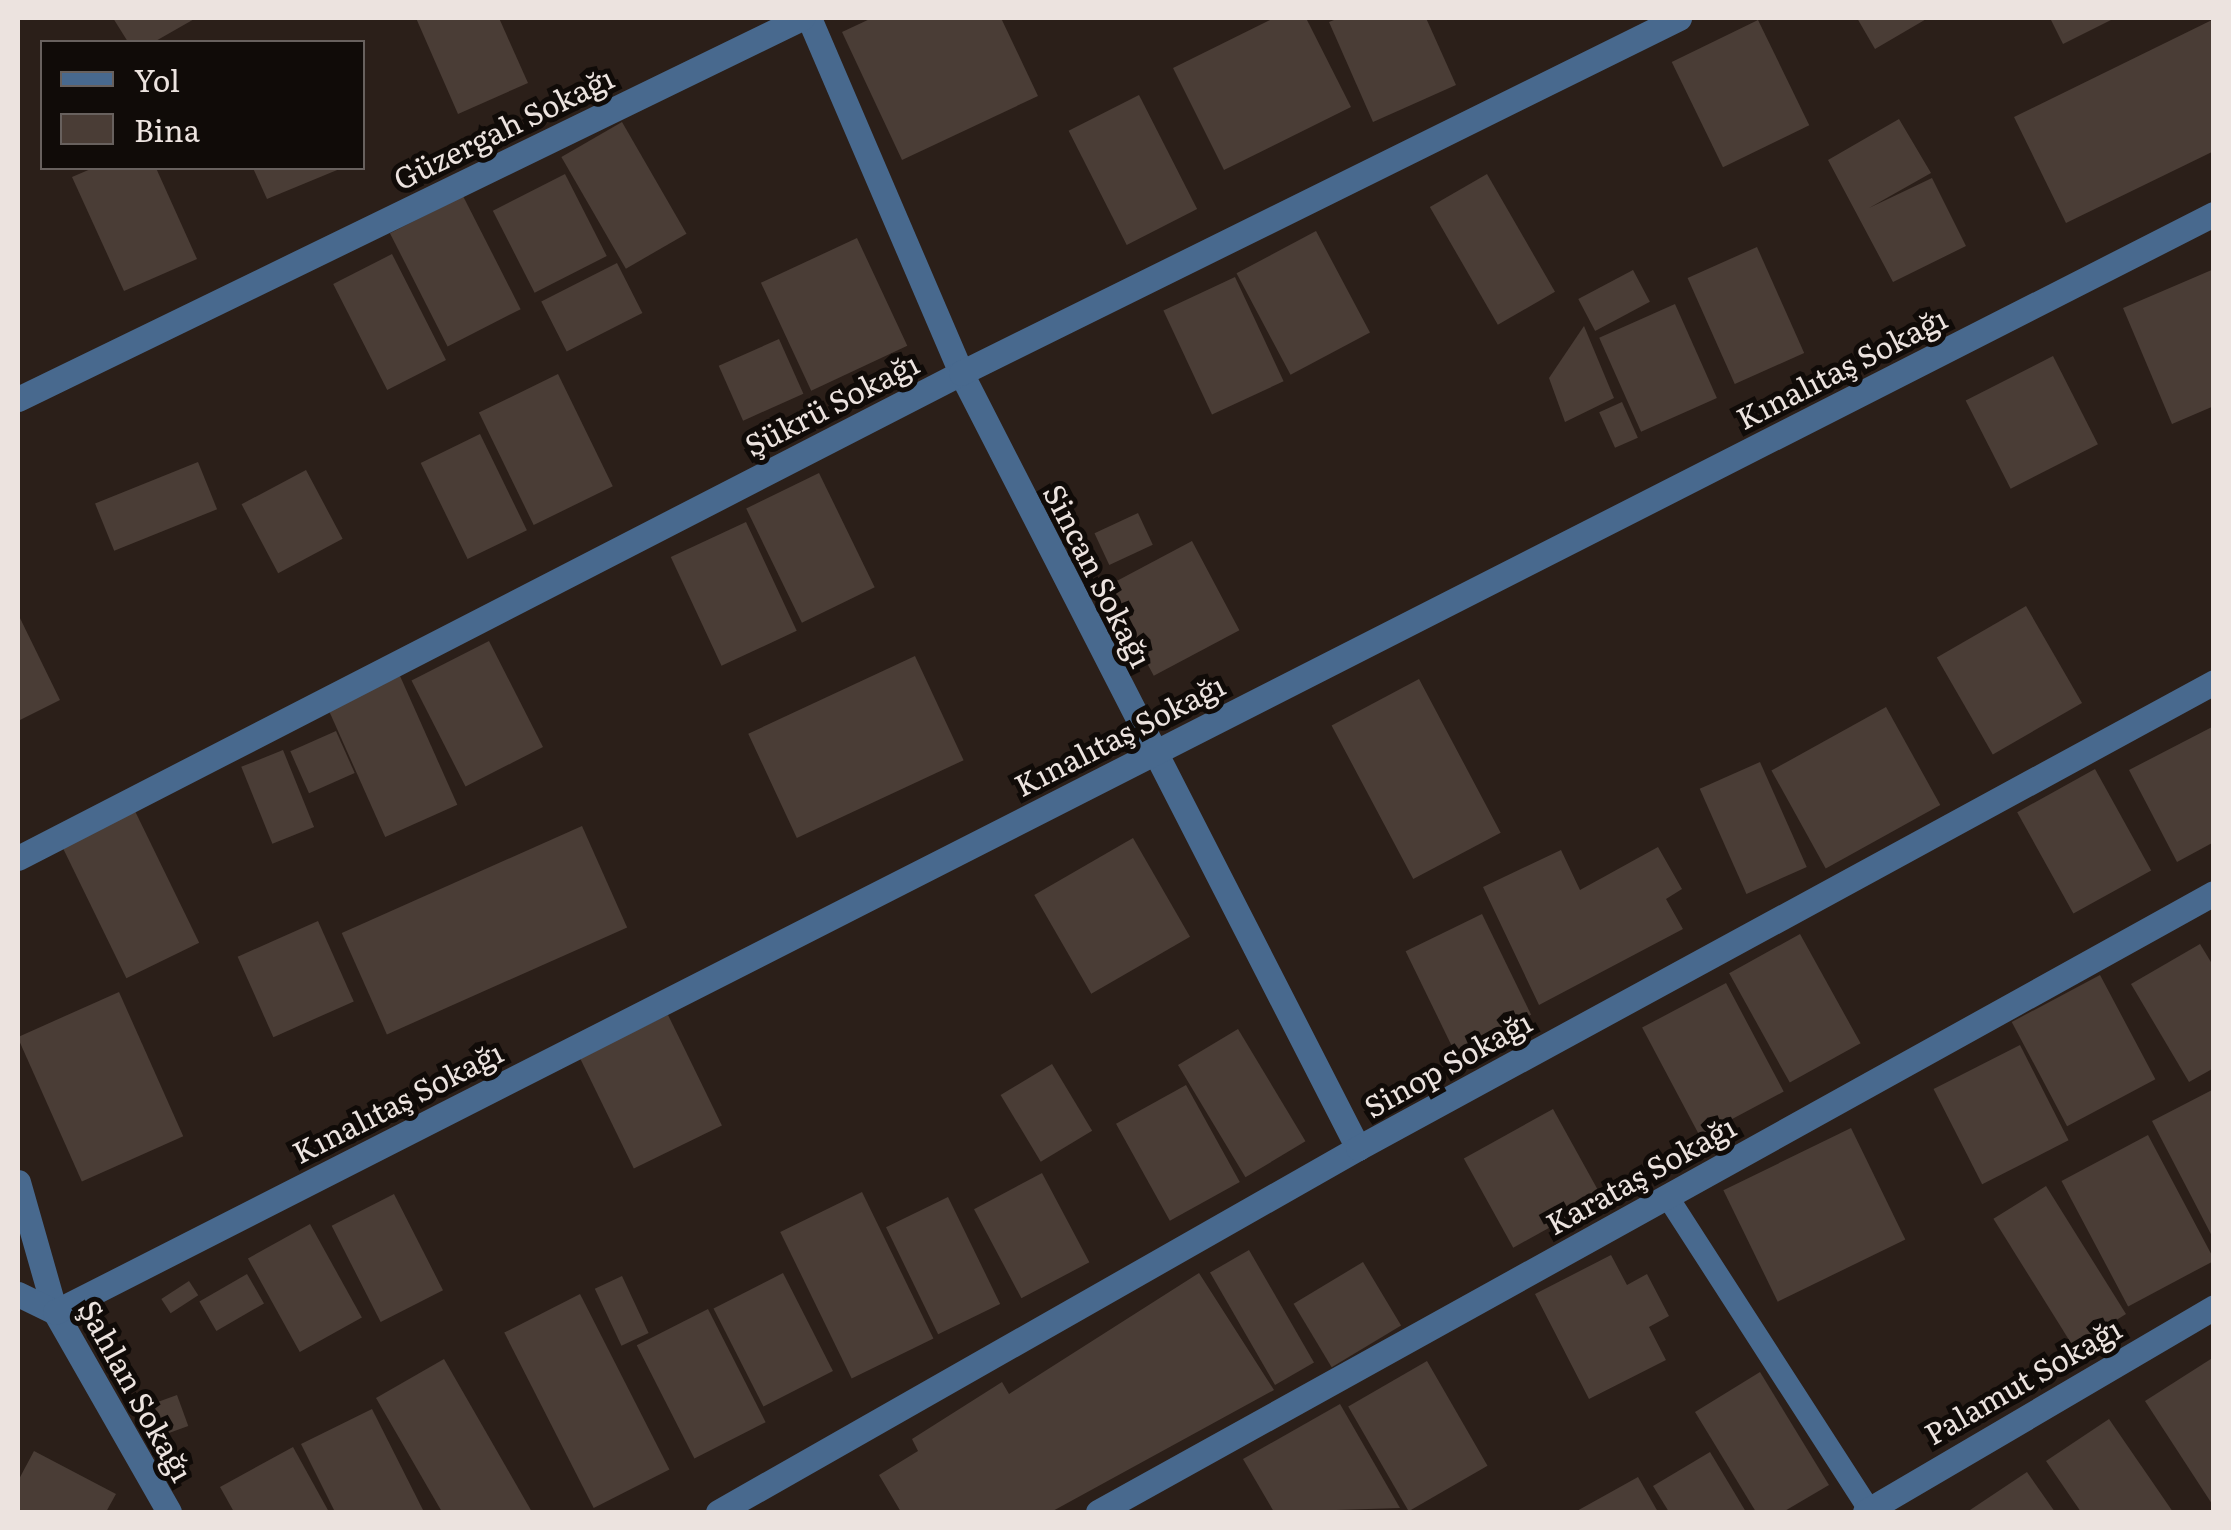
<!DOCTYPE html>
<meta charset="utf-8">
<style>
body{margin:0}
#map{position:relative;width:2231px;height:1530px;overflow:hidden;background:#2b1f19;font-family:Literata,serif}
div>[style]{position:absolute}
.building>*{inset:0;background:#4a3d36;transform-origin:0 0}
.service>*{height:22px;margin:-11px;padding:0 11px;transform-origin:11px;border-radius:11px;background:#48698e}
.minor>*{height:25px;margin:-12.5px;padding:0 12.5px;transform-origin:12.5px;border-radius:12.5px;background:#48698e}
span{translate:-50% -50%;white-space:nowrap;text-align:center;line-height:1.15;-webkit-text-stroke:10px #100b08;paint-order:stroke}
.street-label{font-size:30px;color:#ece3df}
.frame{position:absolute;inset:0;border:20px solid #ece3df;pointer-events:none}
.legend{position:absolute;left:40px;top:40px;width:325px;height:130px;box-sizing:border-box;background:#100b08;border:2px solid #68615e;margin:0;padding:12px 18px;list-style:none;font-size:30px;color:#ece3df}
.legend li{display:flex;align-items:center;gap:20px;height:50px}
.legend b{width:50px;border:2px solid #68615e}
</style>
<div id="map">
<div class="building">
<div style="clip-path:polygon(113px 18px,196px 18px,154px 42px,128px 42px)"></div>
<div style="clip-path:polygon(416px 18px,499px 18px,528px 83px,458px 114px)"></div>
<div style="clip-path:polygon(872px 18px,1001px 18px,1038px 96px,902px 160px,842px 32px)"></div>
<div style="clip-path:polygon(1274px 18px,1306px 18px,1351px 107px,1224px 170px,1173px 68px)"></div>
<div style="clip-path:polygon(1339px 18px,1426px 18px,1456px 85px,1373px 122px,1329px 22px)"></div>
<div style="clip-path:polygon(1857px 18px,1928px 18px,1875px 49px)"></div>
<div style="clip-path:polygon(2050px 18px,2115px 18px,2063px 44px)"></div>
<div style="clip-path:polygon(2214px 19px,2214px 151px,2066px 223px,2014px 117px)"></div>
<div style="left:1758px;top:20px;width:117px;height:96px;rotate:64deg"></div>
<div style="left:1139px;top:95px;width:128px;height:79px;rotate:63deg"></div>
<div style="clip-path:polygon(1899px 119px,1931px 173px,1869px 208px,1932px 178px,1966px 246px,1893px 282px,1828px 160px)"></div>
<div style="left:622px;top:122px;width:129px;height:70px;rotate:60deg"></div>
<div style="clip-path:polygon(93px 168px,156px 168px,197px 259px,124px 291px,72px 177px)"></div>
<div style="clip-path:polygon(253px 168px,342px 168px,267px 199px)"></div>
<div style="left:565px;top:174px;width:92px;height:81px;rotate:63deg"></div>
<div style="left:1487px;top:174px;width:136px;height:66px;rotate:60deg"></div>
<div style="left:463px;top:196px;width:127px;height:82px;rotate:63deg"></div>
<div style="left:1316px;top:231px;width:115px;height:90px;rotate:62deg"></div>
<div style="left:857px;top:238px;width:119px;height:106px;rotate:65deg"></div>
<div style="left:1757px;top:247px;width:116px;height:76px;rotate:66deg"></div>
<div style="left:392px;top:254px;width:119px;height:66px;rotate:63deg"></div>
<div style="left:617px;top:263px;width:56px;height:85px;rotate:63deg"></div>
<div style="clip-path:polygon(2214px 269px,2214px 406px,2172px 424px,2123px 308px)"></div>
<div style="left:1633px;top:270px;width:36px;height:62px;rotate:62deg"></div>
<div style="left:1235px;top:277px;width:115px;height:79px;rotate:65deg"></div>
<div style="left:1675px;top:304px;width:103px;height:83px;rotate:66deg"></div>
<div style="clip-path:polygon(1584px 326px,1614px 398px,1565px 422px,1549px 378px)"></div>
<div style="left:779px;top:339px;width:60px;height:66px;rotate:66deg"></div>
<div style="left:2053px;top:356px;width:99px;height:98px;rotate:63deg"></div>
<div style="left:558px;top:374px;width:125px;height:88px;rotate:64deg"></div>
<div style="left:1622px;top:402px;width:39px;height:25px;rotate:66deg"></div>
<div style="left:480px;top:434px;width:107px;height:66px;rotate:64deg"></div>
<div style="left:198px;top:462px;width:51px;height:111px;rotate:68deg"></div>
<div style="left:306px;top:470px;width:78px;height:73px;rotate:62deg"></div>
<div style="left:819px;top:473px;width:127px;height:81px;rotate:64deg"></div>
<div style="left:1138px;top:513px;width:35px;height:48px;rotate:65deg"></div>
<div style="left:746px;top:522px;width:120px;height:83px;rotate:65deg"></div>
<div style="left:1192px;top:541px;width:101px;height:97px;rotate:62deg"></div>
<div style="left:2026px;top:606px;width:112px;height:103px;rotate:60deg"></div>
<div style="clip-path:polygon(18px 614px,60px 700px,18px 721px)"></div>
<div style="left:489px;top:641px;width:119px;height:87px;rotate:63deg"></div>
<div style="left:915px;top:656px;width:115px;height:184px;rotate:65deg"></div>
<div style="left:400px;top:676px;width:141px;height:79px;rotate:66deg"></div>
<div style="left:1419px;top:679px;width:174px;height:99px;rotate:62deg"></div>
<div style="left:1886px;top:707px;width:112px;height:131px;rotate:61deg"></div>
<div style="clip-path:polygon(2214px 726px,2214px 842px,2177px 862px,2129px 770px)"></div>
<div style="left:336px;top:731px;width:46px;height:50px;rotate:66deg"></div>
<div style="left:283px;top:750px;width:83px;height:45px;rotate:68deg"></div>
<div style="left:1760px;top:762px;width:115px;height:66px;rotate:66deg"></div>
<div style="left:2095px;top:769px;width:116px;height:89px;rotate:61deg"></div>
<div style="left:133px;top:807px;width:151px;height:81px;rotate:64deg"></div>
<div style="left:582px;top:826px;width:111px;height:263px;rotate:66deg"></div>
<div style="left:1133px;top:838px;width:114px;height:114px;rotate:60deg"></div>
<div style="clip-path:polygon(1658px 847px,1682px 889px,1666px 899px,1683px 929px,1539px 1005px,1483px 887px,1561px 850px,1580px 890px)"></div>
<div style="left:1482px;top:914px;width:112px;height:85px;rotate:64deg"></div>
<div style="left:318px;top:921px;width:88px;height:88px;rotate:66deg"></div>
<div style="left:1800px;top:934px;width:125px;height:81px;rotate:61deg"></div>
<div style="clip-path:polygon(2200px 944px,2214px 967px,2214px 1068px,2189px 1082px,2131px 984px)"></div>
<div style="left:2100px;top:975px;width:118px;height:100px;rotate:62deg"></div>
<div style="left:1726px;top:983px;width:123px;height:95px;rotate:62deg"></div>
<div style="left:119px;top:992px;width:158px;height:111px;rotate:66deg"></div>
<div style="left:668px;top:1015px;width:123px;height:98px;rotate:64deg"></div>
<div style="left:1238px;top:1029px;width:131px;height:70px;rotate:59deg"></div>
<div style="left:2020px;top:1045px;width:107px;height:97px;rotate:63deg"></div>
<div style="left:1052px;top:1064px;width:78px;height:60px;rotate:59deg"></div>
<div style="left:1186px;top:1085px;width:111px;height:80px;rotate:61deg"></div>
<div style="clip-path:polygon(2214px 1089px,2214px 1240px,2152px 1121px)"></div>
<div style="left:1553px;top:1109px;width:102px;height:102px;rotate:61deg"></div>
<div style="left:1851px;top:1128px;width:124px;height:142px;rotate:64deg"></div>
<div style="left:2148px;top:1135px;width:142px;height:98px;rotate:62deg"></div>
<div style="left:1042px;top:1173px;width:101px;height:77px;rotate:62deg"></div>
<div style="left:2046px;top:1186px;width:151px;height:62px;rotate:58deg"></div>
<div style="left:862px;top:1192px;width:163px;height:91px;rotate:64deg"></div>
<div style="left:394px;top:1194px;width:108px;height:70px;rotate:63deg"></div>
<div style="left:948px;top:1197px;width:119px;height:69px;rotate:64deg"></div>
<div style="left:310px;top:1224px;width:107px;height:71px;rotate:61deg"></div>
<div style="left:1249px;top:1250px;width:130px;height:45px;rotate:60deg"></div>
<div style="clip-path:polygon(1611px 1255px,1627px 1285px,1647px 1274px,1669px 1316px,1649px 1327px,1666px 1360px,1589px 1399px,1535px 1294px)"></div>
<div style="left:1363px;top:1262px;width:74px;height:81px;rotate:59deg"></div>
<div style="left:783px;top:1273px;width:110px;height:78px;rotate:63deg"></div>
<div style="clip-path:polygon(1199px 1273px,1274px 1390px,1051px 1512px,901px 1512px,879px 1475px,918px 1451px,912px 1439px,1002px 1382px,1009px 1394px)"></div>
<div style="left:247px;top:1274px;width:34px;height:55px;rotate:60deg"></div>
<div style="left:622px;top:1276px;width:63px;height:30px;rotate:65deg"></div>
<div style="left:189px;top:1281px;width:17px;height:33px;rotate:57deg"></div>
<div style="left:580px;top:1294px;width:197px;height:85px;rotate:63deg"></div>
<div style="left:708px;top:1309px;width:127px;height:80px;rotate:63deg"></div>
<div style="clip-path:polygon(2214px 1357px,2214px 1507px,2145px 1401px)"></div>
<div style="clip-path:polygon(444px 1359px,532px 1512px,442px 1512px,376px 1398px)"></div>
<div style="left:1427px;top:1361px;width:121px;height:91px;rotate:60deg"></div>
<div style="clip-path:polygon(1760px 1372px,1829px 1485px,1783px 1512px,1756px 1512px,1695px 1412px)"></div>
<div style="left:177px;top:1395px;width:33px;height:25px;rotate:70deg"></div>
<div style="clip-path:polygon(1340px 1404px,1400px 1508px,1274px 1512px,1243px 1459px)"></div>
<div style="clip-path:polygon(372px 1409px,424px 1512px,335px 1512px,301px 1444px)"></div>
<div style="clip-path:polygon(2109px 1419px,2173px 1512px,2081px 1512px,2046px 1461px)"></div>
<div style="clip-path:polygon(293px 1447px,329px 1512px,234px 1512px,220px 1487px)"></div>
<div style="clip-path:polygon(34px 1451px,116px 1494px,106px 1512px,18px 1512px,18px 1481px)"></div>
<div style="clip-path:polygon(1710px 1452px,1746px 1512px,1669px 1512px,1653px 1486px)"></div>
<div style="clip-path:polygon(2027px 1472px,2055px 1512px,1967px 1512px)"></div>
<div style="clip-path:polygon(1638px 1477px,1658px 1512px,1575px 1512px)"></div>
</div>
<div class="service">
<div style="left:1667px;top:1196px;width:373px;rotate:57.2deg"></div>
</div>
<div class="minor">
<div style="left:809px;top:18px;width:386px;rotate:66.8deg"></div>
<div style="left:961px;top:373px;width:871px;rotate:62.88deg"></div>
<div style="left:18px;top:399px;width:872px;rotate:-25.92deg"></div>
<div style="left:18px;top:858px;width:1060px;rotate:-27.22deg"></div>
<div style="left:961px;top:373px;width:801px;rotate:-26.31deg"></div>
<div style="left:18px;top:1182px;width:135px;rotate:74.1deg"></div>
<div style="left:55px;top:1312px;width:230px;rotate:60.3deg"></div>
<div style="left:18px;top:1294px;width:41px;rotate:25.9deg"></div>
<div style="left:55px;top:1312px;width:2422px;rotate:-26.96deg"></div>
<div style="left:718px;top:1512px;width:736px;rotate:-29.63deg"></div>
<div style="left:1358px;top:1148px;width:975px;rotate:-28.56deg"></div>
<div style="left:1098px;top:1512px;width:1276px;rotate:-29.02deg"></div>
<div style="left:1865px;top:1512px;width:405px;rotate:-30.4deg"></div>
</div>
<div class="street-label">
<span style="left:503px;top:127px;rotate:-26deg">Güzergah Sokağı</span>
<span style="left:1841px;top:367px;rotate:-27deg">Kınalıtaş Sokağı</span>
<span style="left:831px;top:403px;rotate:-27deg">Şükrü Sokağı</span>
<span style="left:1099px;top:575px;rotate:63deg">Sincan Sokağı</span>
<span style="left:1119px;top:734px;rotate:-27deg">Kınalıtaş Sokağı</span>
<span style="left:1447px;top:1063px;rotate:-29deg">Sinop Sokağı</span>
<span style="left:397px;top:1101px;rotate:-27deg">Kınalıtaş Sokağı</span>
<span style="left:1640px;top:1174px;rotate:-29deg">Karataş Sokağı</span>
<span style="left:2022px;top:1380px;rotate:-30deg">Palamut Sokağı</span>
<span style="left:137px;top:1390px;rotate:61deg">Şahlan Sokağı</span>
</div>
<div class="frame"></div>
<ul class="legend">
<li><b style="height:12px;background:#48698e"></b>Yol</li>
<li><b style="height:28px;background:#4a3d36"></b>Bina</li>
</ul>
</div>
